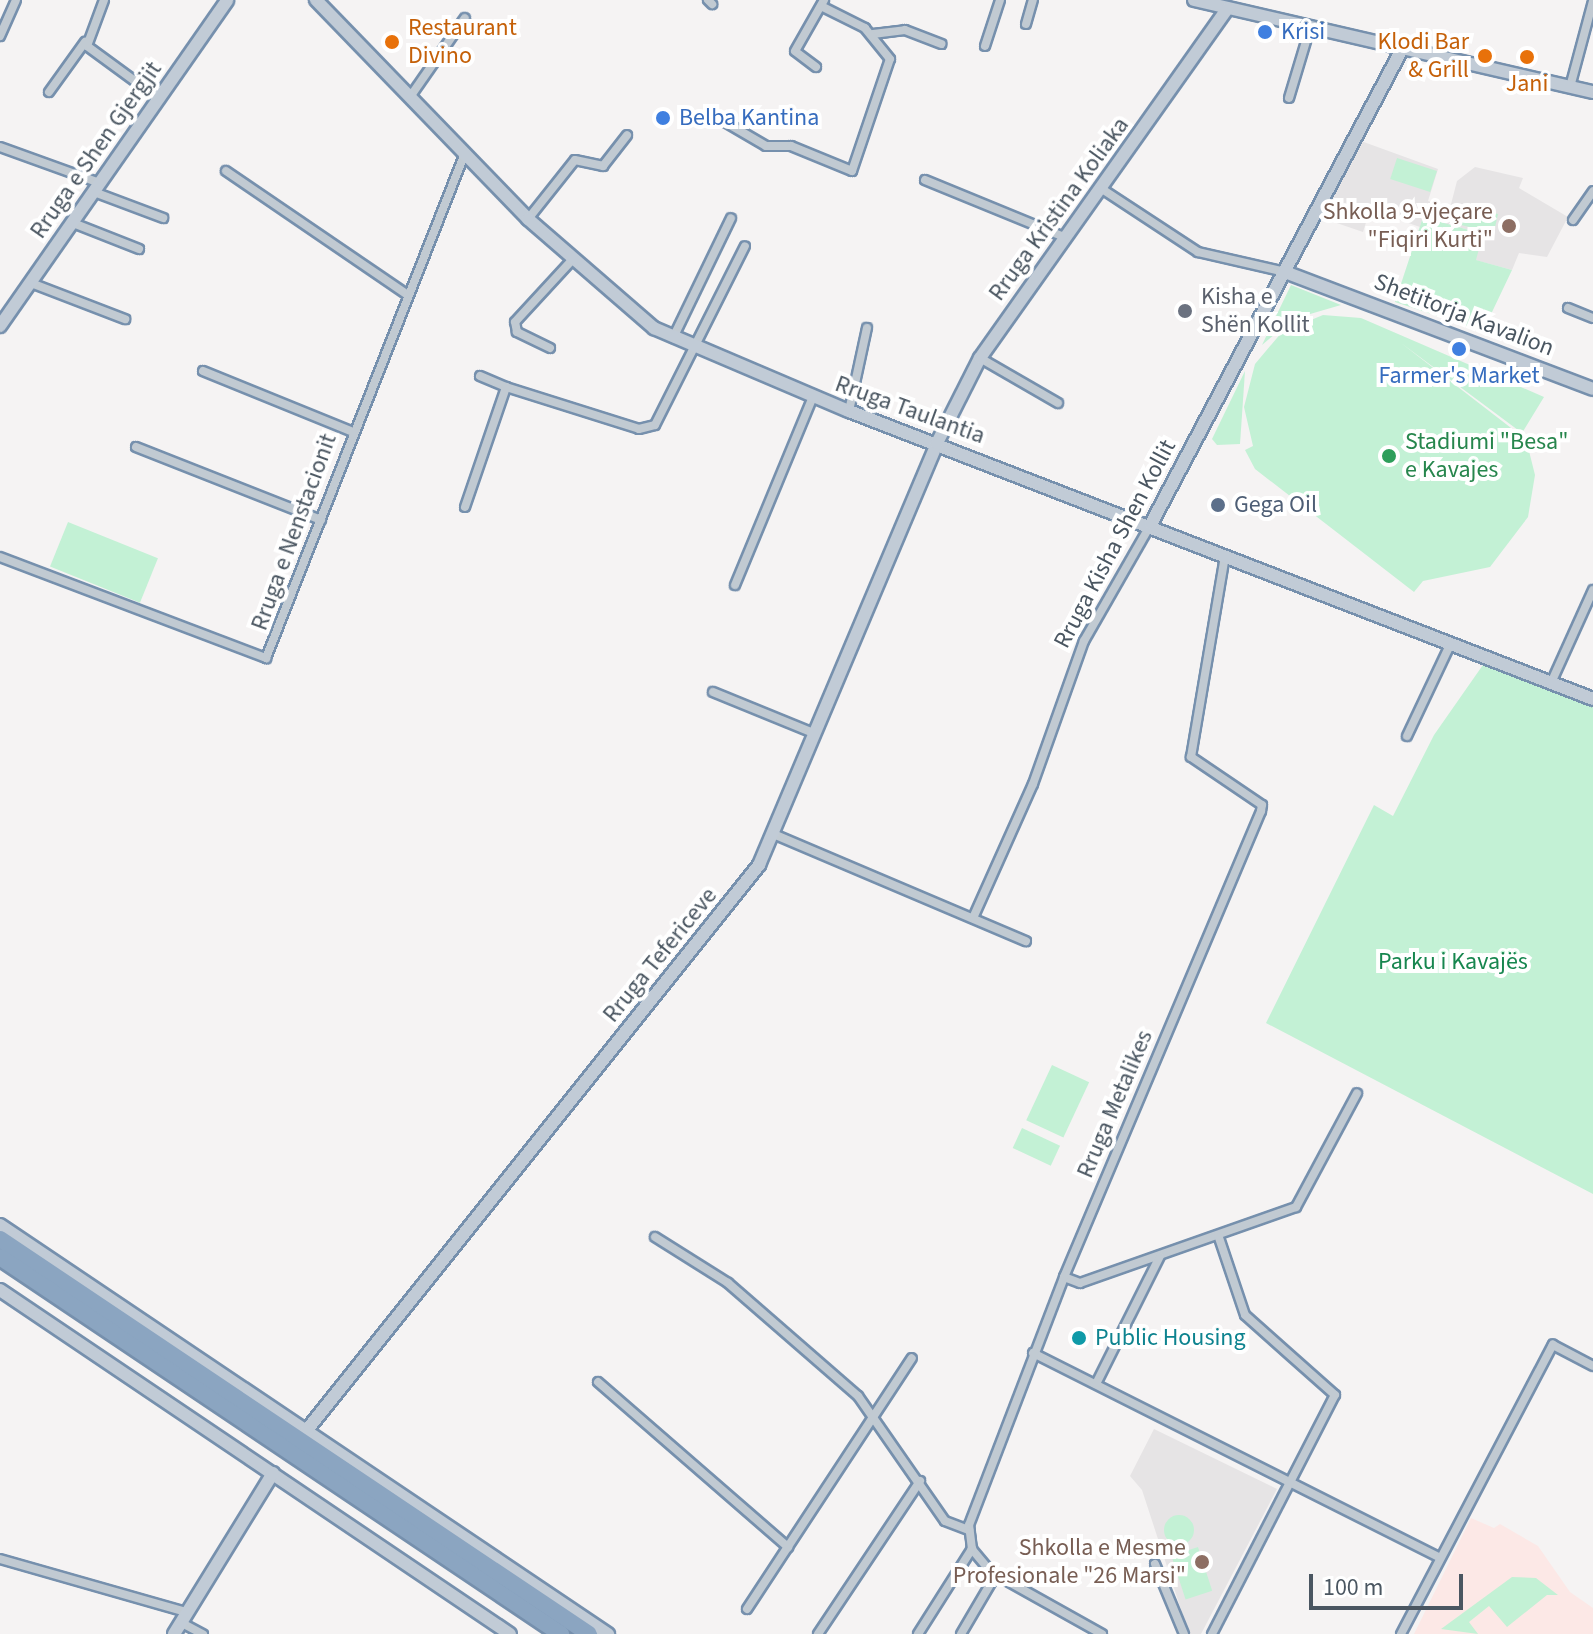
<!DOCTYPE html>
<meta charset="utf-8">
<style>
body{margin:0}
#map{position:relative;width:1593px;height:1634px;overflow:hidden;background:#f5f3f3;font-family:"Source Sans 3",sans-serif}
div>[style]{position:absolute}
.education>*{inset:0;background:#e6e4e5}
.medical>*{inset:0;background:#fce8e6}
.green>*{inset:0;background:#c3f1d5;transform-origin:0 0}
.round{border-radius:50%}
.roads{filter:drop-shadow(2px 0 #7690ad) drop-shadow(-2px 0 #7690ad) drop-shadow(0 2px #7690ad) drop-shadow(0 -2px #7690ad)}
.street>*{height:8px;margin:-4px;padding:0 4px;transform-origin:4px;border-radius:4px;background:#c1cad2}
.secondary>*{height:12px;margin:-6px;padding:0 6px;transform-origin:6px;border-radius:6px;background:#c1cbd6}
.highway>*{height:16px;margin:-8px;padding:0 8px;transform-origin:8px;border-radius:8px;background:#8ba5c1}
.dots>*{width:22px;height:22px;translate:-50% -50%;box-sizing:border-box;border:4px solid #fff;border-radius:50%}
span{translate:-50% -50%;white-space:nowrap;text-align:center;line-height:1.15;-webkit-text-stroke:8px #fff;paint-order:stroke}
.food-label{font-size:24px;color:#c56008}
.left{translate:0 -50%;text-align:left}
.right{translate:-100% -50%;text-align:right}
.shop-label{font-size:24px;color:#366cbe}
.street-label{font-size:24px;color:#4a5661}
.education-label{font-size:24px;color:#785e54}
.worship-label{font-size:24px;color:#5b616d}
.leisure-label{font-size:24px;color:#27864d}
.service-label{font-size:24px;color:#4e5e75}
.park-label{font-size:24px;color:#17864f}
.culture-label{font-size:24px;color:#0d838f}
.scale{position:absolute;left:1309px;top:1574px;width:154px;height:36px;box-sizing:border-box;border:4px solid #4a5661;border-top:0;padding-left:10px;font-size:24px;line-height:28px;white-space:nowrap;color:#4a5661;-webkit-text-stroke:6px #fff;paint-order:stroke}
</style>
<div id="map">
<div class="education">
<div style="clip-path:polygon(1361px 141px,1438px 169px,1428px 201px,1450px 208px,1457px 181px,1475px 167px,1523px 178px,1519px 188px,1568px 217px,1547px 257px,1519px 253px,1512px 270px,1475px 260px,1483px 234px,1423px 217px,1420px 227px,1370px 210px,1363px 232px,1322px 218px)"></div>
<div style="clip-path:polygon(1154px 1429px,1277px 1489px,1201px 1634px,1189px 1634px,1142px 1490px,1130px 1476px)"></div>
</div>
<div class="medical">
<div style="clip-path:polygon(1471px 1518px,1494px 1528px,1500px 1524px,1538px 1546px,1570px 1592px,1593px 1608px,1593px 1634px,1414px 1634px)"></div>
</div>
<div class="green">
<div style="left:1397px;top:158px;width:42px;height:22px;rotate:18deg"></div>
<div style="left:1463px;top:206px;width:36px;height:19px;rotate:13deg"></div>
<div style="clip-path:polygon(1423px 217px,1483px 234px,1476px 260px,1512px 270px,1483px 331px,1395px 302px)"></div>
<div style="clip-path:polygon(1291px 285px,1341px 305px,1293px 319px,1262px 345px)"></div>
<div style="clip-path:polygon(1323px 315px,1361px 318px,1544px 397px,1522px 433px,1401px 343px,1515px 431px,1529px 451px,1535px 475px,1528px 517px,1490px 567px,1423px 581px,1414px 592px,1255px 469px,1245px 450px,1253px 446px,1244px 407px,1255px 364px,1282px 332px)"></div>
<div style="clip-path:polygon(1245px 371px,1240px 444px,1217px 445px,1212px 439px)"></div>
<div style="left:68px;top:522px;width:97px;height:48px;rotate:22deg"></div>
<div style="clip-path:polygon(1485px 662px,1593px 703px,1593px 1194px,1266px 1023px,1374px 805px,1393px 816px,1434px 735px)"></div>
<div style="left:1052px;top:1065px;width:41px;height:61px;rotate:25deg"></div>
<div style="left:1022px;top:1128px;width:42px;height:22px;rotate:25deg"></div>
<div class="round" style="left:1164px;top:1515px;width:30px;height:30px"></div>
<div style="left:1198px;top:1547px;width:46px;height:28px;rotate:72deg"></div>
<div style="clip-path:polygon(1512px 1577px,1536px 1578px,1558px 1595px,1547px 1595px,1507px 1627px,1489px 1606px,1469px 1622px,1478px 1634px,1441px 1629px)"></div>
</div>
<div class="roads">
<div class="street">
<div style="left:104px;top:0;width:49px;rotate:110.3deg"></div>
<div style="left:87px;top:46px;width:88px;rotate:36.2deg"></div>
<div style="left:708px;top:0;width:6px;rotate:45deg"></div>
<div style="left:1026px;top:24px;width:25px;rotate:-74deg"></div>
<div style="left:873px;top:34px;width:32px;rotate:-7deg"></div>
<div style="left:905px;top:30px;width:39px;rotate:21deg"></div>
<div style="left:0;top:36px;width:39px;rotate:-66deg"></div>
<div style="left:985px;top:46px;width:48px;rotate:-71.9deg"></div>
<div style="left:816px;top:67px;width:26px;rotate:-143deg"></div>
<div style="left:795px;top:51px;width:59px;rotate:-60.4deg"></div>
<div style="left:1570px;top:87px;width:89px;rotate:-75deg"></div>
<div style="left:49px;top:92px;width:62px;rotate:-54.2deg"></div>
<div style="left:410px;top:97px;width:96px;rotate:-55.2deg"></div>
<div style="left:1289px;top:98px;width:73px;rotate:-73.3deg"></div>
<div style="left:713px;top:115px;width:61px;rotate:30.3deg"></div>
<div style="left:766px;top:146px;width:25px"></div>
<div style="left:791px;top:146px;width:66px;rotate:22.3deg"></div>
<div style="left:852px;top:171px;width:118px;rotate:-71.3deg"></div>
<div style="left:890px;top:59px;width:40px;rotate:-129deg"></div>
<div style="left:865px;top:28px;width:49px;rotate:-153.4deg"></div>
<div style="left:0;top:147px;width:106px;rotate:19.8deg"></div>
<div style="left:226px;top:171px;width:218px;rotate:34.3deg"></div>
<div style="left:925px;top:180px;width:150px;rotate:22.3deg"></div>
<div style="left:1102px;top:189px;width:115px;rotate:33.3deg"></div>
<div style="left:1198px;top:252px;width:89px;rotate:12.9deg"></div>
<div style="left:94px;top:192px;width:74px;rotate:20.6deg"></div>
<div style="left:528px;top:219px;width:75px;rotate:-51.5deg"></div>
<div style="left:575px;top:160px;width:29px;rotate:12deg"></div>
<div style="left:603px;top:166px;width:39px;rotate:-52deg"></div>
<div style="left:1573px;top:220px;width:35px;rotate:-55deg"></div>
<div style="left:73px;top:223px;width:71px;rotate:21.5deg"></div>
<div style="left:31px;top:283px;width:101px;rotate:21deg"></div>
<div style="left:1568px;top:308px;width:27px;rotate:22deg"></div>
<div style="left:673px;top:338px;width:133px;rotate:-64.2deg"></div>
<div style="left:550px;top:348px;width:37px;rotate:-154deg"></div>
<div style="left:517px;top:332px;width:10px;rotate:-101deg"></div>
<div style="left:515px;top:322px;width:84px;rotate:-47.4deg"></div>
<div style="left:980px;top:358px;width:90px;rotate:30deg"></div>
<div style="left:203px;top:371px;width:162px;rotate:22.1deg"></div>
<div style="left:480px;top:376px;width:28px;rotate:23deg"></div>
<div style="left:849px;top:411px;width:85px;rotate:-77.8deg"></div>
<div style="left:136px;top:447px;width:199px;rotate:21.5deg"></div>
<div style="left:465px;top:507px;width:127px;rotate:-71.1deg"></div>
<div style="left:506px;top:387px;width:139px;rotate:17.5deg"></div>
<div style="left:639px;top:429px;width:16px;rotate:-14deg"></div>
<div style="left:655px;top:425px;width:200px;rotate:-63.3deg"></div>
<div style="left:0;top:557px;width:285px;rotate:20.8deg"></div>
<div style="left:266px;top:658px;width:543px;rotate:-68.49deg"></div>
<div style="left:735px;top:585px;width:204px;rotate:-67.5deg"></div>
<div style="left:1551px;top:683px;width:102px;rotate:-65.7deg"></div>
<div style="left:713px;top:692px;width:111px;rotate:22.2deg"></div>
<div style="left:1407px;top:736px;width:103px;rotate:-64.7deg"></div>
<div style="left:771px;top:833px;width:277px;rotate:23deg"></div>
<div style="left:973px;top:918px;width:147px;rotate:-65.9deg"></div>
<div style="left:1033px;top:784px;width:152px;rotate:-70.4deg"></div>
<div style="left:1084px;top:641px;width:135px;rotate:-60.2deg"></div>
<div style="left:655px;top:1237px;width:86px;rotate:32.2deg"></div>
<div style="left:728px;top:1283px;width:172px;rotate:41deg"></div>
<div style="left:858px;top:1396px;width:152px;rotate:55.2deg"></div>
<div style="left:945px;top:1521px;width:26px;rotate:21deg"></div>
<div style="left:1064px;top:1277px;width:17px;rotate:21deg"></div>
<div style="left:1080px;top:1283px;width:229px;rotate:-19.4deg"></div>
<div style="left:1296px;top:1207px;width:129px;rotate:-61.8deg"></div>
<div style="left:1033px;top:1353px;width:454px;rotate:26.7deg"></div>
<div style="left:598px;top:1382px;width:252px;rotate:41deg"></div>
<div style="left:1096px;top:1384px;width:143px;rotate:-63.4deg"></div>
<div style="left:0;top:1559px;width:193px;rotate:15.9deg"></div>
<div style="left:1155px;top:1564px;width:76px;rotate:67.5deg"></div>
<div style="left:747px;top:1609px;width:300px;rotate:-56.7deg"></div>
<div style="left:180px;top:1622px;width:26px;rotate:28deg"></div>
<div style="left:818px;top:1634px;width:184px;rotate:-56.3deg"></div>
<div style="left:918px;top:1634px;width:101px;rotate:-57.6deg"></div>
<div style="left:961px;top:1634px;width:67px;rotate:-59.6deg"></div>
<div style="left:1102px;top:1634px;width:127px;rotate:-150.8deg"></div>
<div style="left:991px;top:1572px;width:30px;rotate:-130deg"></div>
<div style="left:972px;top:1549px;width:24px;rotate:-97deg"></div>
<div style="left:969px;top:1525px;width:266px;rotate:-69deg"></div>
<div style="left:1064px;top:1277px;width:506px;rotate:-67.08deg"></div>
<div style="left:1261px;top:811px;width:6px;rotate:-81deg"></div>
<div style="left:1262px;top:805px;width:86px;rotate:-145.9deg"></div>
<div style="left:1191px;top:757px;width:205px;rotate:-80.4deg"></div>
<div style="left:1212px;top:1634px;width:269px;rotate:-62.8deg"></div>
<div style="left:1335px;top:1395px;width:120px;rotate:-138.4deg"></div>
<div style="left:1245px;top:1315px;width:84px;rotate:-108.6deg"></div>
<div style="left:1401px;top:1634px;width:327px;rotate:-62.3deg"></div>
<div style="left:1553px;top:1345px;width:45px;rotate:27.7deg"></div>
</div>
<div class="secondary">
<div style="left:316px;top:0;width:305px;rotate:45.9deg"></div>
<div style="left:528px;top:219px;width:167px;rotate:40.9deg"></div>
<div style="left:654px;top:328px;width:212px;rotate:23.1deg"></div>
<div style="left:849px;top:411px;width:798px;rotate:21.16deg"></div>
<div style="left:1194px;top:0;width:409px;rotate:13deg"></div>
<div style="left:1285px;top:272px;width:329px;rotate:20.8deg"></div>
<div style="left:0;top:326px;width:397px;rotate:-55.1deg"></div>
<div style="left:1151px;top:524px;width:535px;rotate:-62.14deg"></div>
<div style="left:0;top:1225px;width:733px;rotate:33.93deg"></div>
<div style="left:0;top:1290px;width:615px;rotate:34deg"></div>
<div style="left:307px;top:1430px;width:724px;rotate:-51.34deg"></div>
<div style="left:759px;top:865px;width:458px;rotate:-67.1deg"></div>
<div style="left:937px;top:443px;width:95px;rotate:-63.2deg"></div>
<div style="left:980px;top:358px;width:428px;rotate:-54.7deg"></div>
<div style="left:174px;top:1634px;width:189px;rotate:-58.4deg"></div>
</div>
<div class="highway">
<div style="left:0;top:1239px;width:709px;rotate:33.85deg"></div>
<div style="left:0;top:1257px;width:676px;rotate:33.9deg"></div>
</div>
</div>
<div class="dots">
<div style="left:1265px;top:32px;background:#3f7fe0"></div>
<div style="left:392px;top:42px;background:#e8710a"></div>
<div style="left:1485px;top:56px;background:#e8710a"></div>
<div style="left:1527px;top:57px;background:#e8710a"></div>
<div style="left:663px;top:118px;background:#3f7fe0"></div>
<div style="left:1509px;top:226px;background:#8d6e63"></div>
<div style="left:1185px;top:311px;background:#6b7280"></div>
<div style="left:1459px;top:349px;background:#3f7fe0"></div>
<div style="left:1389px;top:456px;background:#2e9e5b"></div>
<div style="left:1218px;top:505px;background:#5c6f8a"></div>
<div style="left:1079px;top:1338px;background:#0f9aa8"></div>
<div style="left:1202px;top:1562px;background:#8d6e63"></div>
</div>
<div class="food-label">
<span class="left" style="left:408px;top:42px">Restaurant<br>Divino</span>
<span class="right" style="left:1469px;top:56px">Klodi Bar<br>&amp; Grill</span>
<span style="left:1527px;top:84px">Jani</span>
</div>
<div class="shop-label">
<span class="left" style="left:1281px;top:32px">Krisi</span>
<span class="left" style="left:679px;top:118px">Belba Kantina</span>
<span style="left:1459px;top:376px">Farmer's Market</span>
</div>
<div class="street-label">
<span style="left:96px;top:150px;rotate:-55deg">Rruga e Shen Gjergjit</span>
<span style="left:1059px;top:209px;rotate:-54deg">Rruga Kristina Koliaka</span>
<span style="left:1464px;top:315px;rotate:21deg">Shetitorja Kavalion</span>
<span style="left:910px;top:410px;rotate:20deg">Rruga Taulantia</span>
<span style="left:294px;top:532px;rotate:-70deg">Rruga e Nenstacionit</span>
<span style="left:1115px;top:544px;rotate:-62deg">Rruga Kisha Shen Kollit</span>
<span style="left:660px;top:955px;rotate:-51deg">Rruga Tefericeve</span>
<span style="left:1115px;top:1104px;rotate:-67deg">Rruga Metalikes</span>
</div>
<div class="education-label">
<span class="right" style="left:1493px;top:226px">Shkolla 9-vjeçare<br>"Fiqiri Kurti"</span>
<span class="right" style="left:1186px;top:1562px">Shkolla e Mesme<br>Profesionale "26 Marsi"</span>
</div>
<div class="worship-label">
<span class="left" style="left:1201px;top:311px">Kisha e<br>Shën Kollit</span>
</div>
<div class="leisure-label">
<span class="left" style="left:1405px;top:456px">Stadiumi "Besa"<br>e Kavajes</span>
</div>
<div class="service-label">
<span class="left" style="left:1234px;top:505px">Gega Oil</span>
</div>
<div class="park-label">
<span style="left:1453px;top:962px">Parku i Kavajës</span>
</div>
<div class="culture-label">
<span class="left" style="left:1095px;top:1338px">Public Housing</span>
</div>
<div class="scale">100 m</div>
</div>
